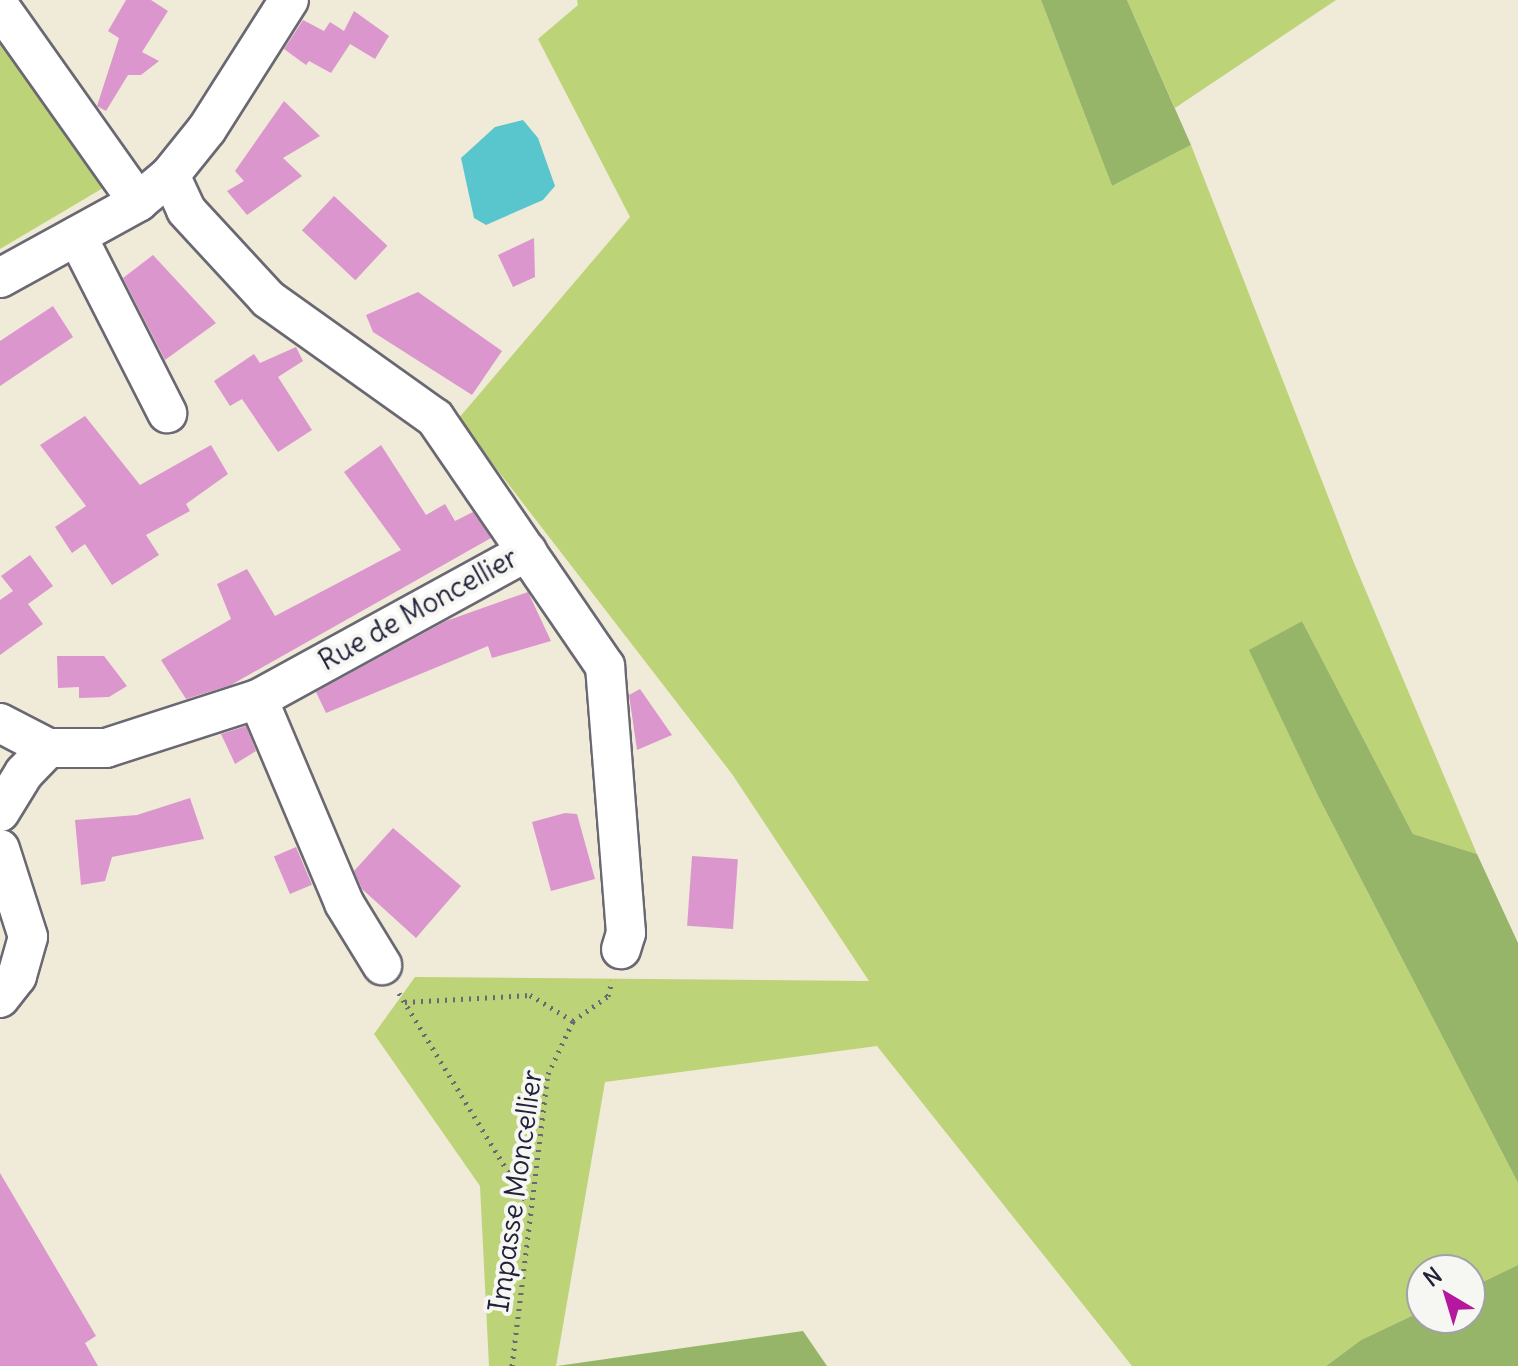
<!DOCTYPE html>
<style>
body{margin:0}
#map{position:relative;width:1518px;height:1366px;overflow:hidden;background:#f0ebd8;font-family:Delius,sans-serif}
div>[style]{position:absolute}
.green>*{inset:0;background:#bdd377}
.forest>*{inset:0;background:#96b568}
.water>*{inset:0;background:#59c6cd}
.building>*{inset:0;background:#da96cd;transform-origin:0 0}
.path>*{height:5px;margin-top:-2.5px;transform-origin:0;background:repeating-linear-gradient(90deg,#6a6872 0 2px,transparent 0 8px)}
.roads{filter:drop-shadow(2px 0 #6a6872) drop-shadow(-2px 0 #6a6872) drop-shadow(0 2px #6a6872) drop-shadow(0 -2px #6a6872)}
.minor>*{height:38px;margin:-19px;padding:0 19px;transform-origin:19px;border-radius:19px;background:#fff}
span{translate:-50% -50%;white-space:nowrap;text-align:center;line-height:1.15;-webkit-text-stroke:8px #f6f6f2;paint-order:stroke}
.street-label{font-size:28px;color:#22223b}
.north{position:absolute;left:1406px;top:1254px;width:80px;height:80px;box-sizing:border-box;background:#f6f6f2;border:2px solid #a1a1a9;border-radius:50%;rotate:322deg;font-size:22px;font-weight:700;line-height:32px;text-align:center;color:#22223b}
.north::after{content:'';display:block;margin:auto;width:28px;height:36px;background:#b5179e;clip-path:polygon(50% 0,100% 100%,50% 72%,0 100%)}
</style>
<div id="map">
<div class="green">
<div style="clip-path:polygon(577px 0,1041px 0,1112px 186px,1191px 145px,1354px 563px,1477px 854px,1413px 834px,1302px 621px,1250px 650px,1318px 796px,1518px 1183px,1518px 1265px,1470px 1288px,1470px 1270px,1422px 1270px,1422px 1311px,1361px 1340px,1326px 1366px,1132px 1366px,877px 1046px,605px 1082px,556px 1366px,489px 1366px,480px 1186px,374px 1034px,415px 977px,869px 981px,732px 774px,458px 419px,630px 217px,538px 39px,578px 5px)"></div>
<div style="clip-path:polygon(1127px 0,1336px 0,1175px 108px)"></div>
<div style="clip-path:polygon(0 40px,103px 188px,0 249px)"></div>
</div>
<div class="forest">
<div style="clip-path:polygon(1041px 0,1127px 0,1191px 145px,1112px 186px)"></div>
<div style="clip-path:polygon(1302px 621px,1413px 834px,1477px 854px,1518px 943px,1518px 1183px,1318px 796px,1249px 650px)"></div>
<div style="clip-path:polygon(1518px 1265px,1518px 1366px,1326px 1366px,1361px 1340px,1422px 1311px,1422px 1318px,1470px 1318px,1470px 1288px)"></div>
<div style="clip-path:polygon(803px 1331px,827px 1366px,557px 1366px)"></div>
</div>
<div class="water">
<div style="clip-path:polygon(523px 120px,538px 138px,555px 186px,543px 200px,486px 225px,474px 218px,461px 158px,495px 127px)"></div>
</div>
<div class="building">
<div style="clip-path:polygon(126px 0,151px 0,168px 11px,142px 52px,159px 61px,141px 75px,128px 75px,106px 111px,97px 106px,119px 38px,108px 31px)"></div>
<div style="clip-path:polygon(354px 11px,389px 36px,375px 59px,350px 44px,331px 73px,309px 61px,306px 65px,284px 49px,303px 20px,324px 31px,330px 22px,344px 31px)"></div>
<div style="clip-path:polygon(284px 101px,320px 136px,283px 158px,302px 176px,247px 215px,227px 191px,244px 181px,235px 171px)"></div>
<div style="left:334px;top:196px;width:73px;height:47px;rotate:43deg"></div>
<div style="clip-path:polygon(534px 238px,535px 277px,513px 287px,498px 255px)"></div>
<div style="clip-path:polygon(153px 255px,216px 323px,165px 360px,123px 278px)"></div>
<div style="clip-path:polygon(418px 292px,502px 351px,472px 395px,373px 332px,366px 315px)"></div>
<div style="clip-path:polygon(53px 306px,73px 337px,0 386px,0 341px)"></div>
<div style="clip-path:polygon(296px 347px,303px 361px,278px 377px,312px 430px,278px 452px,242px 399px,230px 406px,214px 381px,254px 354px,260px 363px)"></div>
<div style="clip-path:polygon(85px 416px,140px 485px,211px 445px,228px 474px,186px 504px,190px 511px,146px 535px,159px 555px,112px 585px,85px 544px,72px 553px,55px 527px,86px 506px,40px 445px)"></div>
<div style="clip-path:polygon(381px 445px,426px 515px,445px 504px,455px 521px,473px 512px,491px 538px,231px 685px,186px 699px,161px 660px,231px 619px,217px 584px,247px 569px,275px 616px,401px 550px,344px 472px)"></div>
<div style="clip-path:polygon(30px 555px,53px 586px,28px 604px,43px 624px,0 655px,0 600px,13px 591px,1px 576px)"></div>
<div style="clip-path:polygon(528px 592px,551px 641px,492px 658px,488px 646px,326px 713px,316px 692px,446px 621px)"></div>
<div style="clip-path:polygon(57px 656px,104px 656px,127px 686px,109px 697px,79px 698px,79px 687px,58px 688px)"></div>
<div style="clip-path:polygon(640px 689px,672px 735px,637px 750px,629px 695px)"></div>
<div style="clip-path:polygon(246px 726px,256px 751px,235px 764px,221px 734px)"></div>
<div style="clip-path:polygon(190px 798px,204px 839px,112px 857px,105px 881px,81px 885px,75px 820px,137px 815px)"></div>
<div style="clip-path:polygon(565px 813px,577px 814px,595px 879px,551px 891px,532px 822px)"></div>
<div style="clip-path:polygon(393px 828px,461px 886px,416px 938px,362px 889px,354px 871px)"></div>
<div style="left:296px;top:847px;width:41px;height:24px;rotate:67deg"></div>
<div style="left:692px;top:856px;width:46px;height:70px;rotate:4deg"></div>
<div style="clip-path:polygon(0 1173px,96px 1336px,85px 1343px,98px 1366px,0 1366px)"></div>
</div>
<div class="path">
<div style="left:399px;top:993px;width:246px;rotate:58.6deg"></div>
<div style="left:405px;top:1002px;width:125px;rotate:-3.2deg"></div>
<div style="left:530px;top:995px;width:50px;rotate:31.2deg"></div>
<div style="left:512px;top:1366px;width:294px;rotate:-83deg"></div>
<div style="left:548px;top:1074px;width:59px;rotate:-64.7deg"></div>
<div style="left:573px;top:1021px;width:43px;rotate:-35.5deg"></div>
<div style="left:608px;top:996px;width:16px;rotate:-75deg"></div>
</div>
<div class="roads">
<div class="minor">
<div style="left:0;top:7px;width:239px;rotate:54.7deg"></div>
<div style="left:170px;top:175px;width:38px;rotate:65deg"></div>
<div style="left:186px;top:210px;width:121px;rotate:47.3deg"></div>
<div style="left:268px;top:299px;width:205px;rotate:35.5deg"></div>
<div style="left:435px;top:418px;width:301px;rotate:55.6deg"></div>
<div style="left:605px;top:666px;width:268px;rotate:85.5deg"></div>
<div style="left:626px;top:933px;width:17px;rotate:107deg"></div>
<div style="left:77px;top:236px;width:199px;rotate:63deg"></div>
<div style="left:0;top:278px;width:158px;rotate:-28.8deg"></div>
<div style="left:138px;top:202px;width:42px;rotate:-40.2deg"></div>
<div style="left:170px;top:175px;width:59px;rotate:-51.2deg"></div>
<div style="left:207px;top:129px;width:153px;rotate:-57.6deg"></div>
<div style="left:258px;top:699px;width:221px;rotate:67.1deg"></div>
<div style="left:344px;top:903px;width:73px;rotate:58.5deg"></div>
<div style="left:0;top:723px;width:54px;rotate:27.5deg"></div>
<div style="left:48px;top:748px;width:58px"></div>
<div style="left:106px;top:748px;width:160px;rotate:-17.9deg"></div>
<div style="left:258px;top:699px;width:307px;rotate:-28.7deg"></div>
<div style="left:0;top:812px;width:46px;rotate:-58.4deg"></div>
<div style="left:24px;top:773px;width:35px;rotate:-46deg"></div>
<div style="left:0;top:849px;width:92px;rotate:72.3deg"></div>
<div style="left:28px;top:937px;width:41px;rotate:105.8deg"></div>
<div style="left:17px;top:976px;width:28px;rotate:128deg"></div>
</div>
</div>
<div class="street-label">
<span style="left:418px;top:609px;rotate:-29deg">Rue de Moncellier</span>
<span style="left:515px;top:1191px;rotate:-82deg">Impasse Moncellier</span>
</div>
<div class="north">N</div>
</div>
